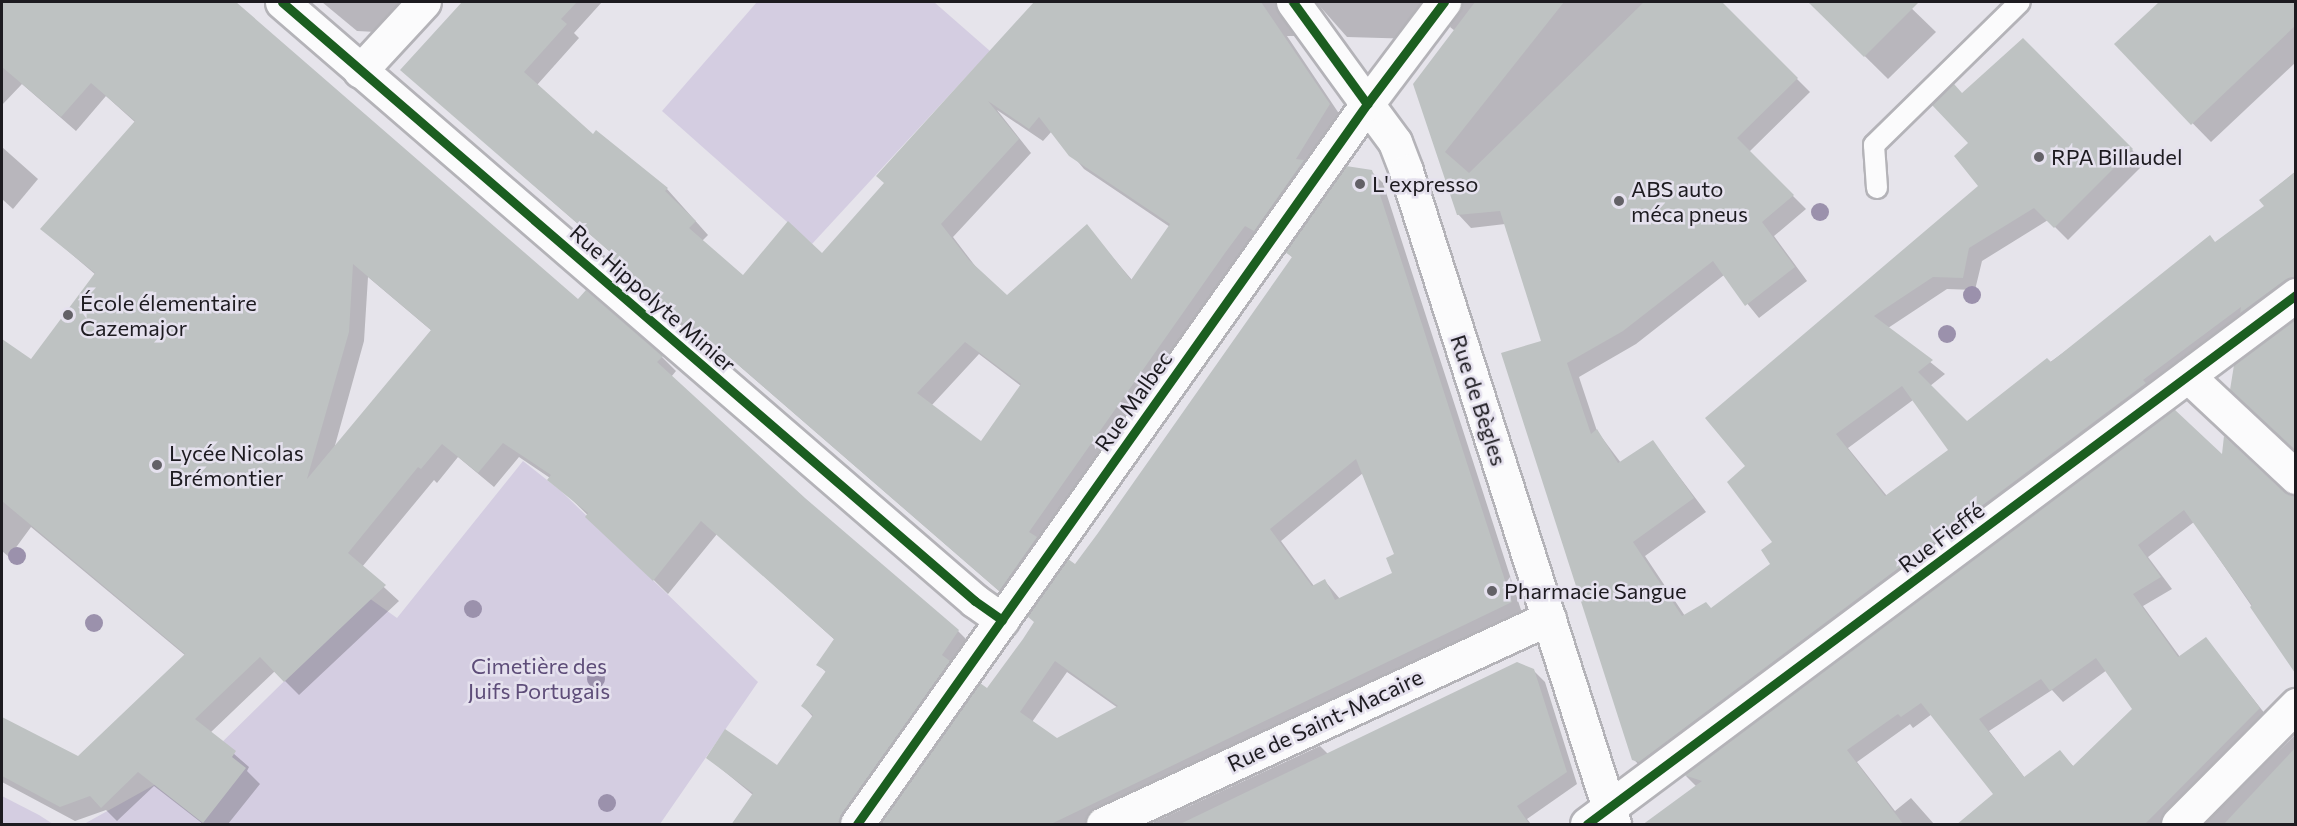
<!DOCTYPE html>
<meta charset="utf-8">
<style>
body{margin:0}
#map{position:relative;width:2297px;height:826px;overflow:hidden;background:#e6e4eb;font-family:Commissioner,sans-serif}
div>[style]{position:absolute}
.green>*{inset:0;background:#d4cde1}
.shadow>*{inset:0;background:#0003}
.building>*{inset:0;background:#bec2c2}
.roads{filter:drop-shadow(2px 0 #b4b3b8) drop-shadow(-2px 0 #b4b3b8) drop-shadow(0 2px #b4b3b8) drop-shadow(0 -2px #b4b3b8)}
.lane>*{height:20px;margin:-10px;padding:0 10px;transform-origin:10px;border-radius:10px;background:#fbfbfc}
.street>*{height:33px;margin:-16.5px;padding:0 16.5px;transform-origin:16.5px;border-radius:16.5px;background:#fbfbfc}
.secondary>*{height:33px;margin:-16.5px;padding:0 16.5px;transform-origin:16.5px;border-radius:16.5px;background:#fbfbfc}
.cycleway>*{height:9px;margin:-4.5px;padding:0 4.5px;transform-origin:4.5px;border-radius:4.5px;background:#1b5e20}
.trees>*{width:18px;height:18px;margin:-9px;border-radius:50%;background:#9b91ac}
.dots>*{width:16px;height:16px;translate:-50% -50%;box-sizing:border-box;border:3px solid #e5e1ee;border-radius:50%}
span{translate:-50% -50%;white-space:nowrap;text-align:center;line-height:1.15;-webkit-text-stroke:5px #e5e1ee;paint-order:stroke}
.poi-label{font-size:22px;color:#1d1b20}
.left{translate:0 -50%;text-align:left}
.street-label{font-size:22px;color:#1d1b20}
.park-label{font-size:22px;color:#5e4d79}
.frame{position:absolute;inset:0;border:3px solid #1d1b20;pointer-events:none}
</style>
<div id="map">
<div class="green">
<div style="clip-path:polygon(757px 2px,934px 2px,990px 51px,812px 244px,662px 111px)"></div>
<div style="clip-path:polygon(523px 461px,561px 491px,758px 682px,660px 824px,84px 824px,210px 754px,369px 598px,397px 618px)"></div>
<div style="clip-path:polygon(2px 796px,39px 815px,53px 824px,2px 824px)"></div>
</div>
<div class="shadow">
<div style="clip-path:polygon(evenodd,2px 2px,233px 2px,578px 301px,662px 357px,676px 371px,671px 377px,804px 499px,958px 631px,973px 646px,847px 824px,732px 824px,753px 795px,708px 758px,777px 768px,813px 717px,803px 706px,827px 673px,818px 664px,835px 640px,717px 534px,668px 594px,550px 478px,519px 457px,494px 487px,458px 457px,437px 483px,434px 480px,362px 567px,399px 601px,299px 695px,275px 671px,210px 733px,249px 767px,247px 771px,260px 784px,228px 824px,203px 824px,154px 786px,117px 821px,106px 810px,75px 821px,2px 782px,2px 718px,78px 758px,186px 656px,31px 527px,9px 557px,2px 551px,2px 340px,32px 361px,96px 275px,42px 229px,136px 123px,106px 96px,76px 131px,22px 84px,2px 105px,2px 2px,368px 277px,432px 331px,334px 449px,364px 341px,368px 277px)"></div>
<div style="clip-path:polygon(322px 2px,404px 2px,376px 32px,357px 31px)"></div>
<div style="clip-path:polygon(evenodd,464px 2px,602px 2px,574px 33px,579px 38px,537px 85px,593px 136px,667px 189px,708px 235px,702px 241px,743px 277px,822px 255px,886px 183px,878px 175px,1037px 2px,1294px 2px,1287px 19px,1297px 36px,1287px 36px,1342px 118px,1013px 603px,705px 336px,701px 340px,626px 274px,613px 261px,616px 257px,402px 70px,464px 2px,997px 110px,1043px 141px,1052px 131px,1084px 169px,1170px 227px,1132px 280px,1086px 226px,1007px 297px,979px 271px,953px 237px,1031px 153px,997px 110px,464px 2px,979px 354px,1021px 386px,982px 443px,931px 406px,979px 354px)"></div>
<div style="clip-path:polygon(1316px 2px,1446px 2px,1416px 39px,1347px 37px)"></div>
<div style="clip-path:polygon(evenodd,1463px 2px,1720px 2px,1810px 92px,1749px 152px,1806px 209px,1774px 236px,1807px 281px,1759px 318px,1724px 275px,1636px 344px,1579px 377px,1597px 431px,1621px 463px,1653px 442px,1706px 512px,1645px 556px,1685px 616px,1712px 610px,1772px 564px,1774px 542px,1747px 466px,1980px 186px,1963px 95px,2023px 40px,2145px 163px,2068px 240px,2048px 220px,1982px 261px,1975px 290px,1947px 289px,1888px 328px,1945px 374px,1930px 386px,1966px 423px,2266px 206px,2261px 200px,2296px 171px,2296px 295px,1647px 772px,1633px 759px,1543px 342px,1505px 224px,1471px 228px,1458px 214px,1415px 85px,1455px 31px,1450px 27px,1463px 2px,1913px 400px,1950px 450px,1887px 496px,1848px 448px,1913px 400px)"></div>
<div style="clip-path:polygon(1810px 2px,1905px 2px,1936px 32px,1888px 79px)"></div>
<div style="clip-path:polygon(2161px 2px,2296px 2px,2296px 62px,2211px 142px,2116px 45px)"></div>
<div style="clip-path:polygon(2px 147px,38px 179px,13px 209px,2px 199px)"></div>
<div style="clip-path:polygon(evenodd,1371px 171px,1383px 183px,1522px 613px,1100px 824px,880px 824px,988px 691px,1293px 258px,1287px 252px,1371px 171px,1363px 473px,1396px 555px,1394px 574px,1340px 599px,1325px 581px,1314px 586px,1281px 541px,1363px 473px,1371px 171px,1067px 672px,1118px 708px,1057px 740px,1032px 722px,1067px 672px)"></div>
<div style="clip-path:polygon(2296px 318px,2296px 450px,2246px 403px,2235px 366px)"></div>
<div style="clip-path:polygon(evenodd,2174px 411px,2296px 523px,2296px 671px,2194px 522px,2148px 557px,2172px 589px,2143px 606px,2180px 657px,2206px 639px,2273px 724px,2175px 824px,1959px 824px,1995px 795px,1932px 714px,1913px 728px,1910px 724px,1857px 762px,1895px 811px,1911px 798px,1934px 824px,1655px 824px,1697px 787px,1686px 776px,2174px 411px,2107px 670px,2134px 709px,2074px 767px,2060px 752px,2025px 778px,1989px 731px,2052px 690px,2063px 702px,2107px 670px)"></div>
<div style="clip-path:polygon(1533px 670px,1545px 682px,1577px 784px,1527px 819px,1531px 824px,1150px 824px,1320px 746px,1328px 754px)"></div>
<div style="clip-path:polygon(2296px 734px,2296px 824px,2203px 824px)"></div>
</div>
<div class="building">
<div style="clip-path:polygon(evenodd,2px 2px,236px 2px,578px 299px,586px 290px,663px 356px,657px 362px,805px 498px,959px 630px,942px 655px,950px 661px,842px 813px,839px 825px,731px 825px,753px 793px,706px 758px,725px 729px,777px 765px,813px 715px,801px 706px,826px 671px,816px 665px,834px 639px,701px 521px,653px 581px,585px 517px,588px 513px,547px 480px,551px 475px,503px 443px,478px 473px,442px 444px,421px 469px,418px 467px,348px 553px,386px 585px,284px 682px,260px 657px,195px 719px,236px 751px,232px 757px,246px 768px,203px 823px,138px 772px,101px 808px,90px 796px,60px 807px,2px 776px,2px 717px,78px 756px,185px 654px,2px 501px,2px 339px,31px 359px,95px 273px,40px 229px,135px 121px,91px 83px,61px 117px,2px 67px,2px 2px,353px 264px,431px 330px,307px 479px,349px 332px,353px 264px)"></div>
<div style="clip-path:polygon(evenodd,462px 2px,577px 2px,561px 19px,567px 24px,524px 72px,593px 134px,596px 130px,668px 188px,665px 191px,696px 221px,689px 228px,743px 275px,788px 221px,822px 253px,884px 183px,876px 176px,1034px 2px,1261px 2px,1330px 104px,1296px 159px,1304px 160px,1254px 231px,1245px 226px,1225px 253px,1029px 532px,1037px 537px,999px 591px,691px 324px,688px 328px,611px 261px,615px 256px,400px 70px,462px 2px,988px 101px,1029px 129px,1039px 117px,1069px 156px,1170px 224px,1131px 280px,1087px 224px,1007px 295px,969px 260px,941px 224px,1019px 139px,988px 101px,462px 2px,965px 342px,1021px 384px,981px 441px,917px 393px,965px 342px)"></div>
<div style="clip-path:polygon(evenodd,1475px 2px,1564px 2px,1445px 152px,1469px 173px,1644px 2px,1722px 2px,1798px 78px,1737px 138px,1794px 195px,1762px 222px,1795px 267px,1745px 306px,1713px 261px,1623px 331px,1567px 363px,1591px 434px,1597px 429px,1618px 463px,1653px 440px,1694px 498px,1633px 542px,1682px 616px,1706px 602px,1711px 608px,1770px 564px,1761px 550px,1772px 542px,1727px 482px,1745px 466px,1705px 418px,1978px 186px,1954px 156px,1968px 143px,1932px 105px,1954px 84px,1962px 93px,2023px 38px,2133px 149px,2054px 228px,2034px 208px,1969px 248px,1963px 278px,1933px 277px,1874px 316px,1933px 360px,1918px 372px,1967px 421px,2047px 358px,2051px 362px,2210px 235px,2215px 242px,2264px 206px,2259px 200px,2295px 172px,2295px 277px,2285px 280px,2240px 313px,2241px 307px,2143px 380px,2146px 383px,1639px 762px,1632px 760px,1501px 353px,1541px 341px,1500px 211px,1457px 215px,1413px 84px,1475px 2px,1902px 386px,1948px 450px,1885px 496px,1836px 434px,1902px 386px)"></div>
<div style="clip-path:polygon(1808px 2px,1919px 2px,1864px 57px)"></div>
<div style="clip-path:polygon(2159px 2px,2295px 2px,2295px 26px,2191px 125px,2114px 44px)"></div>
<div style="clip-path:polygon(evenodd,1346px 166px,1372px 170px,1512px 602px,1049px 825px,880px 825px,980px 683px,987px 688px,1023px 639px,1034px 622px,1027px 616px,1068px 559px,1075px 564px,1098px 533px,1292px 257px,1285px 252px,1346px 166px,1356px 459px,1394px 554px,1386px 558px,1392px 573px,1335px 600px,1325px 579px,1312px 586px,1270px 529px,1356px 459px,1346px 166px,1055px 661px,1118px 706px,1057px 738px,1020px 712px,1055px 661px)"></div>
<div style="clip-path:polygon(2295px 319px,2295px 451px,2230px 390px,2234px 365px)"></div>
<div style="clip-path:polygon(evenodd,2174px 409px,2222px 454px,2224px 436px,2283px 491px,2295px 495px,2295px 673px,2250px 607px,2252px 605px,2184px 510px,2138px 545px,2161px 577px,2133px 594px,2178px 657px,2206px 637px,2260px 708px,2144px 825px,1956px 825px,1993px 794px,1921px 703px,1901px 717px,1898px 714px,1847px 750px,1904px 825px,1642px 825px,1702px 781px,1684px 775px,2174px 409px,2096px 658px,2132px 709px,2073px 766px,2060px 750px,2024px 777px,1979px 719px,2041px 679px,2050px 691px,2096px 658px)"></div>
<div style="clip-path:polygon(1517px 662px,1534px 669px,1567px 772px,1517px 806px,1530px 825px,1178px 825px)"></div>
<div style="clip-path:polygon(2295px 748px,2295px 825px,2223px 825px)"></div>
</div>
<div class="roads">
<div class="lane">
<div style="left:1877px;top:188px;width:43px;rotate:-94deg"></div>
<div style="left:1874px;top:145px;width:204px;rotate:-44.4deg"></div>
</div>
<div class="street">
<div style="left:282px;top:2px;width:916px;rotate:40.84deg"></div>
<div style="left:975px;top:601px;width:33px;rotate:35deg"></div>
<div style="left:1293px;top:2px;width:126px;rotate:54deg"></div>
<div style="left:360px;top:71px;width:94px;rotate:-47.2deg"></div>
<div style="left:2188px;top:376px;width:148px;rotate:43.1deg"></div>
<div style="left:1103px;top:824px;width:491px;rotate:-24.8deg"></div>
<div style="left:1587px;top:824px;width:885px;rotate:-36.73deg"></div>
<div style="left:2178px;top:824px;width:168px;rotate:-45.2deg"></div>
</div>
<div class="secondary">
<div style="left:1367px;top:104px;width:47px;rotate:53.6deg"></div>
<div style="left:1395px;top:142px;width:31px;rotate:69deg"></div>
<div style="left:1406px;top:171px;width:685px;rotate:72.33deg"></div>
<div style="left:857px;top:824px;width:882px;rotate:-54.69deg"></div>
<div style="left:1367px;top:104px;width:128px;rotate:-53deg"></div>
</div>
</div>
<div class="cycleway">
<div style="left:282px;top:2px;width:916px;rotate:40.84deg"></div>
<div style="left:975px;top:601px;width:33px;rotate:35deg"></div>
<div style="left:1293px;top:2px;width:126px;rotate:54deg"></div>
<div style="left:857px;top:824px;width:882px;rotate:-54.69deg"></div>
<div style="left:1367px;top:104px;width:128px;rotate:-53deg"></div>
<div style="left:1587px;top:824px;width:885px;rotate:-36.73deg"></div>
</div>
<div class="trees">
<div style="left:1820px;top:212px"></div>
<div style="left:1972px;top:295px"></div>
<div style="left:1947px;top:334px"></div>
<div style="left:17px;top:556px"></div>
<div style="left:473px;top:609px"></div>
<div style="left:94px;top:623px"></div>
<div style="left:596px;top:679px"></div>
<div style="left:577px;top:696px"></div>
<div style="left:607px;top:803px"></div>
</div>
<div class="dots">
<div style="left:2039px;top:157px;background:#636167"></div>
<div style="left:1360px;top:184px;background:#636167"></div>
<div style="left:1619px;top:201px;background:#636167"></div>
<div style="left:68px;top:315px;background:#636167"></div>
<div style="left:157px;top:465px;background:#636167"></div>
<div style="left:1492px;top:591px;background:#636167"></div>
</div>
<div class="poi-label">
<span class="left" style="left:2051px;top:157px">RPA Billaudel</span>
<span class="left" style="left:1372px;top:184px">L'expresso</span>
<span class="left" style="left:1631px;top:201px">ABS auto<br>méca pneus</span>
<span class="left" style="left:80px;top:315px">École élementaire<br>Cazemajor</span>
<span class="left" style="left:169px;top:465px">Lycée Nicolas<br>Brémontier</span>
<span class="left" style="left:1504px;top:591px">Pharmacie Sangue</span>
</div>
<div class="street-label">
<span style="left:653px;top:298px;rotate:41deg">Rue Hippolyte Minier</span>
<span style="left:1479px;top:400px;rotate:72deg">Rue de Bègles</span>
<span style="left:1133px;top:401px;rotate:-55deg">Rue Malbec</span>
<span style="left:1941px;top:537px;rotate:-37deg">Rue Fieffé</span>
<span style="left:1325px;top:720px;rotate:-25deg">Rue de Saint-Macaire</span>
</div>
<div class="park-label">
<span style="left:539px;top:678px">Cimetière des<br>Juifs Portugais</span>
</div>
<div class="frame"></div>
</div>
